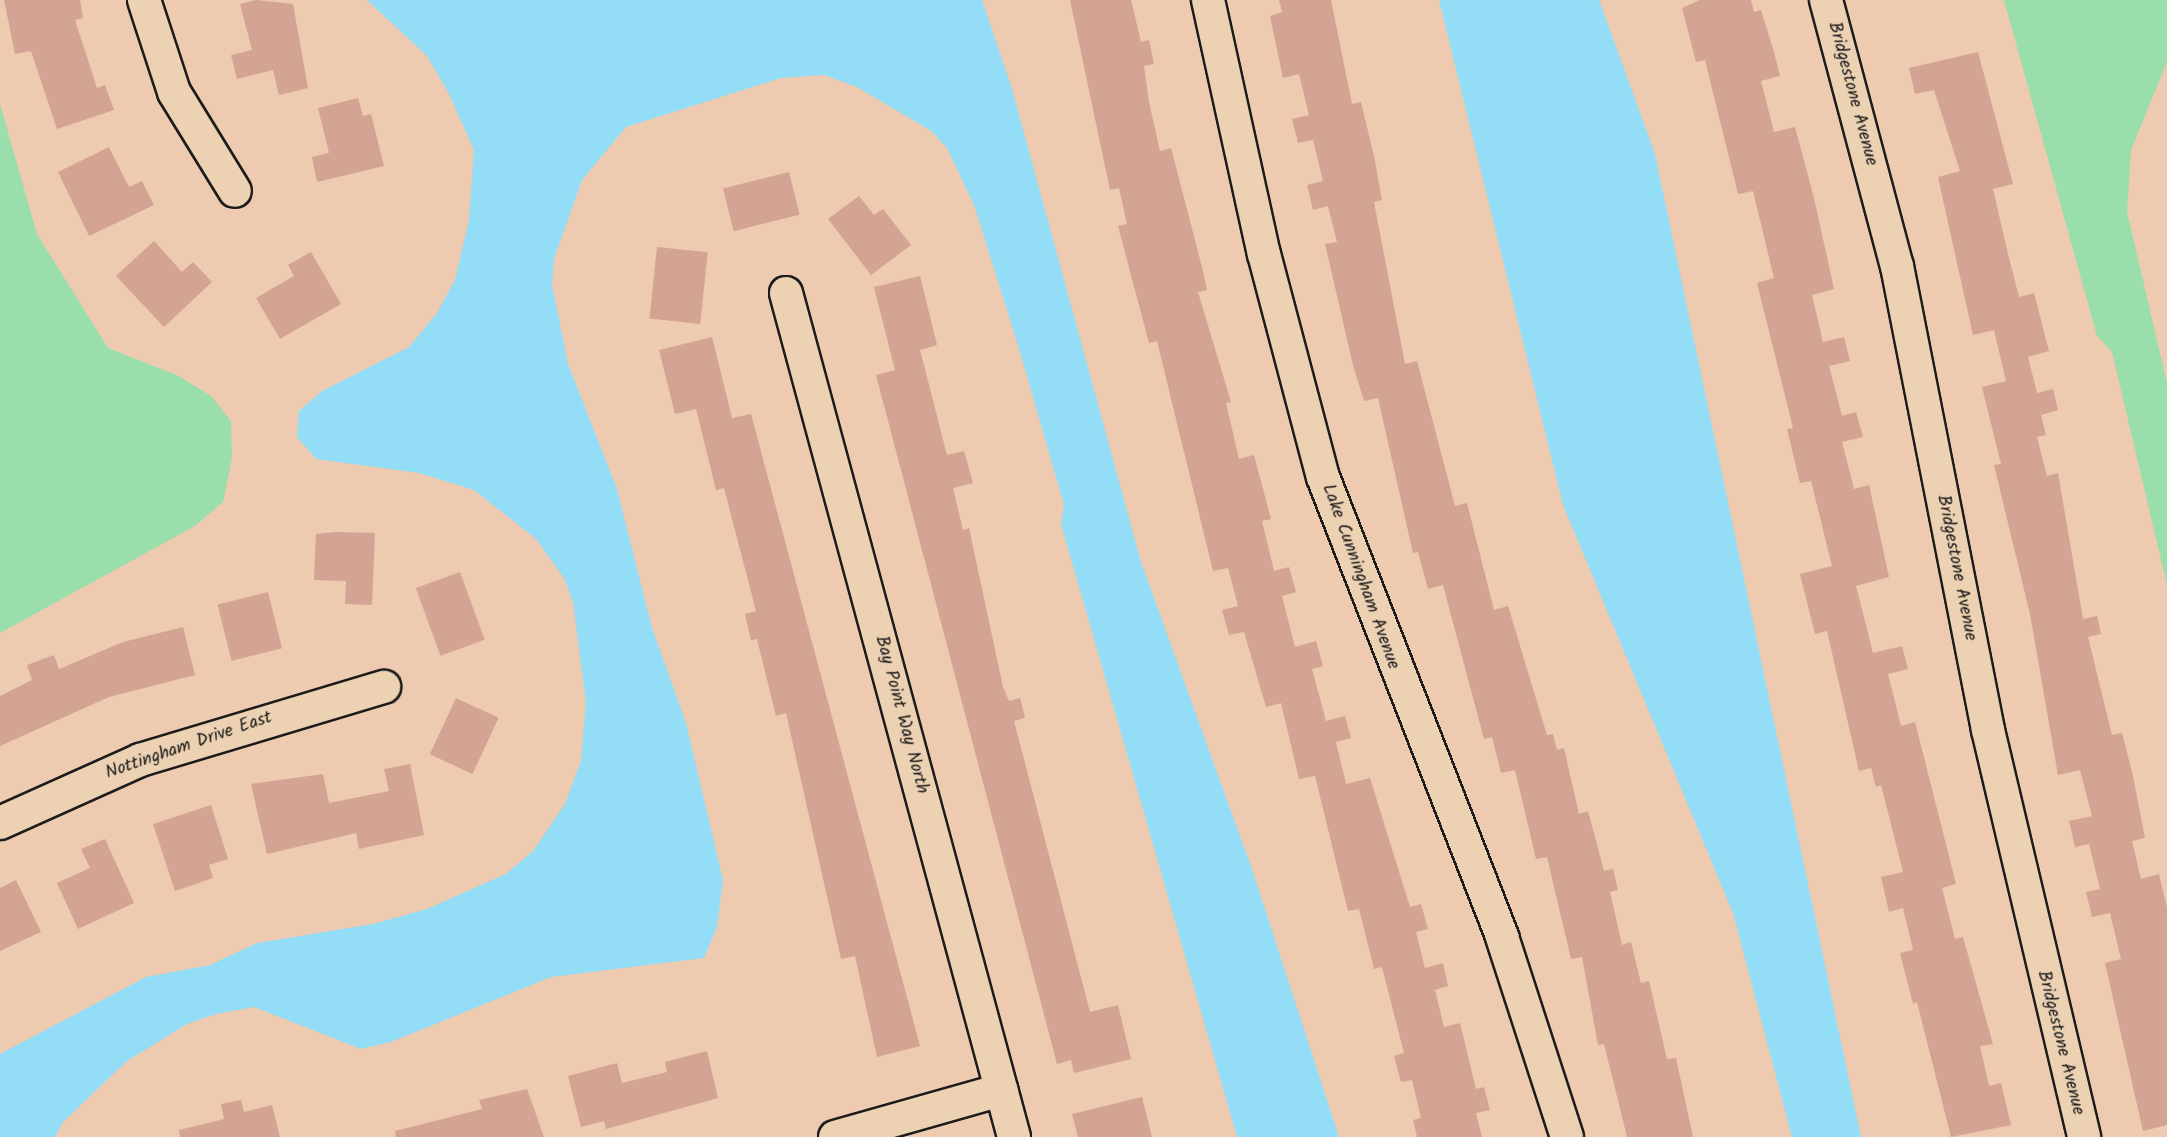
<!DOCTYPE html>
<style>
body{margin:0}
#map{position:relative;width:2167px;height:1137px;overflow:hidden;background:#eecab0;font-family:Kalam,sans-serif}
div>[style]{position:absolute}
.green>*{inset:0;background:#99deab}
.water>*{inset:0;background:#94ddf6}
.building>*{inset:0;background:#d3a394;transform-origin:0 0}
.roads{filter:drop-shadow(2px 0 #1c1c1c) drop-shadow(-2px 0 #1c1c1c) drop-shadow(0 2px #1c1c1c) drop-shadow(0 -2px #1c1c1c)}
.minor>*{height:32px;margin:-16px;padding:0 16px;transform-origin:16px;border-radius:16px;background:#ecd1b3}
span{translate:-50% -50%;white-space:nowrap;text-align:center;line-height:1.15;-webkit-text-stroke:4.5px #ecd1b3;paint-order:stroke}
.street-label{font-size:18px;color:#1c1c1c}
</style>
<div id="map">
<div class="green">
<div style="clip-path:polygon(2004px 0,2167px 0,2167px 62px,2131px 150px,2127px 212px,2167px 383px,2167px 585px,2112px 352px,2097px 336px)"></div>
<div style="clip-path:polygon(0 104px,37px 234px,108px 348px,179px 376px,211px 396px,231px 421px,232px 458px,223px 502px,195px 526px,0 633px)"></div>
</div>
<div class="water">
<div style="clip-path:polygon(367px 0,982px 0,1012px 89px,1141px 562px,1253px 872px,1339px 1137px,1237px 1137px,1061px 524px,1064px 505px,1018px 345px,974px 205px,947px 148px,931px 131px,857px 87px,824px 75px,781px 78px,626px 127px,582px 180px,554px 259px,552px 284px,568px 364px,617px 489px,652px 628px,686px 723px,723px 880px,717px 927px,704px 958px,551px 977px,391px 1042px,361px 1049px,254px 1007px,216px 1014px,187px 1024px,127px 1061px,63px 1122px,55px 1137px,0 1137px,0 1054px,146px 977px,210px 965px,257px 943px,373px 924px,427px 909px,506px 874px,533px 851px,565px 804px,581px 761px,586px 703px,573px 602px,564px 578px,536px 539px,474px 490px,419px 473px,316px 459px,297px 437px,299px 411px,322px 391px,409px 347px,437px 313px,455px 280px,469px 220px,474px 150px,448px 92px,427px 56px)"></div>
<div style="clip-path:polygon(1439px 0,1599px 0,1655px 154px,1861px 1137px,1792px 1137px,1733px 913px,1563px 505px)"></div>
</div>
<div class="building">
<div style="clip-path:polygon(4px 0,80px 0,83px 18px,75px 20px,97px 88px,105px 85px,114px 110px,57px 129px,31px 51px,15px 54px)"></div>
<div style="clip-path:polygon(256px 0,293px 4px,308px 88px,279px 95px,273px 70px,237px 79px,231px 55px,252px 50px,240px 4px)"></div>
<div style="clip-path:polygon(1070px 0,1131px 0,1141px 42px,1149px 40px,1154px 64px,1144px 66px,1149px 102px,1160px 151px,1171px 148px,1202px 267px,1207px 290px,1198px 292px,1231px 402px,1226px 403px,1239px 459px,1254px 455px,1271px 519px,1262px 521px,1274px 571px,1289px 567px,1296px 592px,1282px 596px,1295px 647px,1316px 641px,1323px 666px,1312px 669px,1326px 721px,1345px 716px,1351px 738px,1336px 742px,1346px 784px,1370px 778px,1410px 907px,1421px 904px,1428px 929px,1416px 932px,1425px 968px,1443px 963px,1448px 986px,1435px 990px,1444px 1027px,1460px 1023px,1476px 1089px,1484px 1087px,1490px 1110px,1476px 1113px,1482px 1137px,1417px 1137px,1413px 1120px,1421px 1118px,1412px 1080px,1401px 1082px,1394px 1056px,1404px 1053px,1382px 967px,1374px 969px,1359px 909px,1348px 911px,1315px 776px,1299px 779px,1281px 703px,1266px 707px,1244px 632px,1229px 635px,1222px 610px,1238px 606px,1228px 568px,1213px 571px,1157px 341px,1149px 343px,1118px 226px,1127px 224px,1119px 188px,1110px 190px)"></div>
<div style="clip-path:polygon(1279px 0,1331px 0,1352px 104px,1361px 102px,1374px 156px,1382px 200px,1374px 202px,1405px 364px,1417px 361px,1455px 506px,1467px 503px,1494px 610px,1508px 606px,1547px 735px,1553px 734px,1557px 750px,1564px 748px,1579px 814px,1588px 811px,1604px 871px,1613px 869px,1618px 890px,1610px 892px,1622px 945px,1631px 942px,1641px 983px,1649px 981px,1667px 1059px,1676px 1058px,1693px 1137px,1627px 1137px,1604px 1044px,1598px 1045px,1582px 957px,1571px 959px,1547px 857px,1536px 859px,1515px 770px,1501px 773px,1492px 737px,1484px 739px,1443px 585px,1428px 589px,1418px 552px,1413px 553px,1378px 398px,1364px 401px,1353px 365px,1325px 244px,1337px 242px,1328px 206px,1313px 210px,1307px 185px,1323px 181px,1313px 140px,1298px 143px,1292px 119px,1309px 115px,1299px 74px,1283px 78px,1270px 16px,1282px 12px)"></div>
<div style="clip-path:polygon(1700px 0,1751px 0,1754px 12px,1761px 10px,1774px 52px,1780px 76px,1761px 81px,1774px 132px,1795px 127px,1814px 198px,1834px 289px,1812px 295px,1823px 342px,1844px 337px,1850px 361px,1829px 366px,1842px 416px,1856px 412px,1863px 437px,1842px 442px,1854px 489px,1869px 485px,1889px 577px,1856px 586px,1873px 653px,1902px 646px,1908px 669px,1888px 674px,1901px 726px,1915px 722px,1956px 884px,1942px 888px,1955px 939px,1963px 937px,1993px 1044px,1980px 1046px,1989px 1086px,2001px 1083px,2011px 1125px,1951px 1137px,1917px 1002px,1913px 1004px,1900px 953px,1913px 950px,1903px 908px,1889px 912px,1881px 877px,1903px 872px,1881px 785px,1876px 787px,1871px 768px,1859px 771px,1827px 631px,1815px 634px,1800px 574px,1832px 566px,1811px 481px,1800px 483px,1787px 429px,1793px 428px,1757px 283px,1774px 278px,1753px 191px,1738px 194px,1705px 60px,1696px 62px,1682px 8px)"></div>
<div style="clip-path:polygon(1978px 52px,2013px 184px,1993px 189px,2008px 254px,2019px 297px,2034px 293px,2049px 351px,2028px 357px,2037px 393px,2053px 389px,2058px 410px,2041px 415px,2046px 435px,2037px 437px,2047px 476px,2058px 473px,2083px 619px,2097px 616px,2101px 634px,2088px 637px,2112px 735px,2122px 733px,2133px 776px,2145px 838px,2132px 841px,2141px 879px,2159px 874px,2167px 908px,2167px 1125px,2143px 1131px,2105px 963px,2121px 959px,2110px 913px,2092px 917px,2086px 892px,2100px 889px,2089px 844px,2075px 847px,2069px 821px,2092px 816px,2080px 770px,2058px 775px,2030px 614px,1994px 465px,2001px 464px,1982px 387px,2006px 381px,1994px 330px,1973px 335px,1938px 177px,1960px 171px,1934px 90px,1915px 94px,1909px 68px)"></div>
<div style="clip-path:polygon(358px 98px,363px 116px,371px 114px,384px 166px,317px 182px,312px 157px,329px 153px,318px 108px)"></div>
<div style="clip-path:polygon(109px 147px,129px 187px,142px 181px,154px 205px,89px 236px,58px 172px)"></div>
<div style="left:789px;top:172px;width:44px;height:68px;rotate:76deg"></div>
<div style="clip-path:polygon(859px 196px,874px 215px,883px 209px,911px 245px,871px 275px,828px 219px)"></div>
<div style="clip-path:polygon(154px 241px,182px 272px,193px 262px,212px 282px,164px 327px,116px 276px)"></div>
<div style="left:657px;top:247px;width:51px;height:72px;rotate:6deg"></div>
<div style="clip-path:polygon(311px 252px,341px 304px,280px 339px,256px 298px,294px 276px,288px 265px)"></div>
<div style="clip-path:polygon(920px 276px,937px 345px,920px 350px,947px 455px,964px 451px,973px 483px,953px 488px,963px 530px,969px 528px,1003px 687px,1009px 701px,1020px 698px,1025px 718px,1014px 721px,1090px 1012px,1118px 1005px,1131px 1059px,1074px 1073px,1071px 1060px,1057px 1064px,876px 375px,895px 370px,874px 287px)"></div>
<div style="clip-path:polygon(712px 337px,732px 418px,751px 414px,920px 1046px,877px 1057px,855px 956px,841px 959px,786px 713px,776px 716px,757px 639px,751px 640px,745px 614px,756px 611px,724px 488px,716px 490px,696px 409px,675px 414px,659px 350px)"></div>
<div style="clip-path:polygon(335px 532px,375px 533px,372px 605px,345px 604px,346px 581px,314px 580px,316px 534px)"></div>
<div style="left:460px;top:572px;width:72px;height:47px;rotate:70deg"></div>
<div style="left:268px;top:592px;width:58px;height:52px;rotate:76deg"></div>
<div style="clip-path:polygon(183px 627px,195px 675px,109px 697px,0 746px,0 696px,32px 680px,27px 665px,54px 655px,59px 669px,123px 642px)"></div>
<div style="left:456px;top:698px;width:47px;height:62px;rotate:25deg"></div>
<div style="clip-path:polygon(410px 764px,424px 835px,359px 849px,356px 833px,267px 854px,251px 784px,323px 774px,329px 803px,389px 791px,384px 769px)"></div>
<div style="clip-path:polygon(211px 805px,228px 859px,209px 865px,213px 878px,175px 891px,153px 824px)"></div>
<div style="clip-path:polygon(105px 839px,134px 903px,78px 929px,57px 883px,90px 868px,81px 849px)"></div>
<div style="clip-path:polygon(16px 880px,41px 932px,0 951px,0 888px)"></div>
<div style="clip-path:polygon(707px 1051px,718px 1098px,606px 1129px,604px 1121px,581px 1127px,568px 1076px,617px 1063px,622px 1083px,667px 1072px,665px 1062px)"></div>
<div style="clip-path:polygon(527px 1089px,544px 1137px,396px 1137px,395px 1131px,482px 1109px,479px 1100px)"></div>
<div style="clip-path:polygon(1142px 1097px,1152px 1137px,1078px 1137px,1072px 1114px)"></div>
<div style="clip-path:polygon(241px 1100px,244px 1112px,272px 1105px,280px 1137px,180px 1137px,179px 1130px,224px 1119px,221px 1104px)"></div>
</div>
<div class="roads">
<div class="minor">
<div style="left:144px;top:0;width:97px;rotate:71.9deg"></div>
<div style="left:174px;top:92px;width:116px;rotate:58.4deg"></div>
<div style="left:1208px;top:0;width:260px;rotate:77.6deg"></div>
<div style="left:1264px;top:254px;width:231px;rotate:75.2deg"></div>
<div style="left:1323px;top:477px;width:494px;rotate:68.7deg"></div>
<div style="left:1502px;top:937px;width:210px;rotate:72deg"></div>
<div style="left:1826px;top:0;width:275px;rotate:75.1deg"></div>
<div style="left:1897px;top:266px;width:473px;rotate:78.9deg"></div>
<div style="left:1988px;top:730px;width:418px;rotate:76.7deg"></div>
<div style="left:786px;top:293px;width:874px;rotate:74.88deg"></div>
<div style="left:0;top:823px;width:154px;rotate:-24.2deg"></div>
<div style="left:140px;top:760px;width:255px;rotate:-16.7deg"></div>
<div style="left:835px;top:1137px;width:173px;rotate:-15.8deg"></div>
</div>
</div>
<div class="street-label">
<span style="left:1852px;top:94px;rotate:75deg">Bridgestone Avenue</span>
<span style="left:1956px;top:568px;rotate:79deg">Bridgestone Avenue</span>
<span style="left:1360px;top:577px;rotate:70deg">Lake Cunningham Avenue</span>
<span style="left:901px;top:715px;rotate:75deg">Bay Point Way North</span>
<span style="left:189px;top:746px;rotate:-19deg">Nottingham Drive East</span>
<span style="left:2060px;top:1043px;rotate:76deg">Bridgestone Avenue</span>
</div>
</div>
